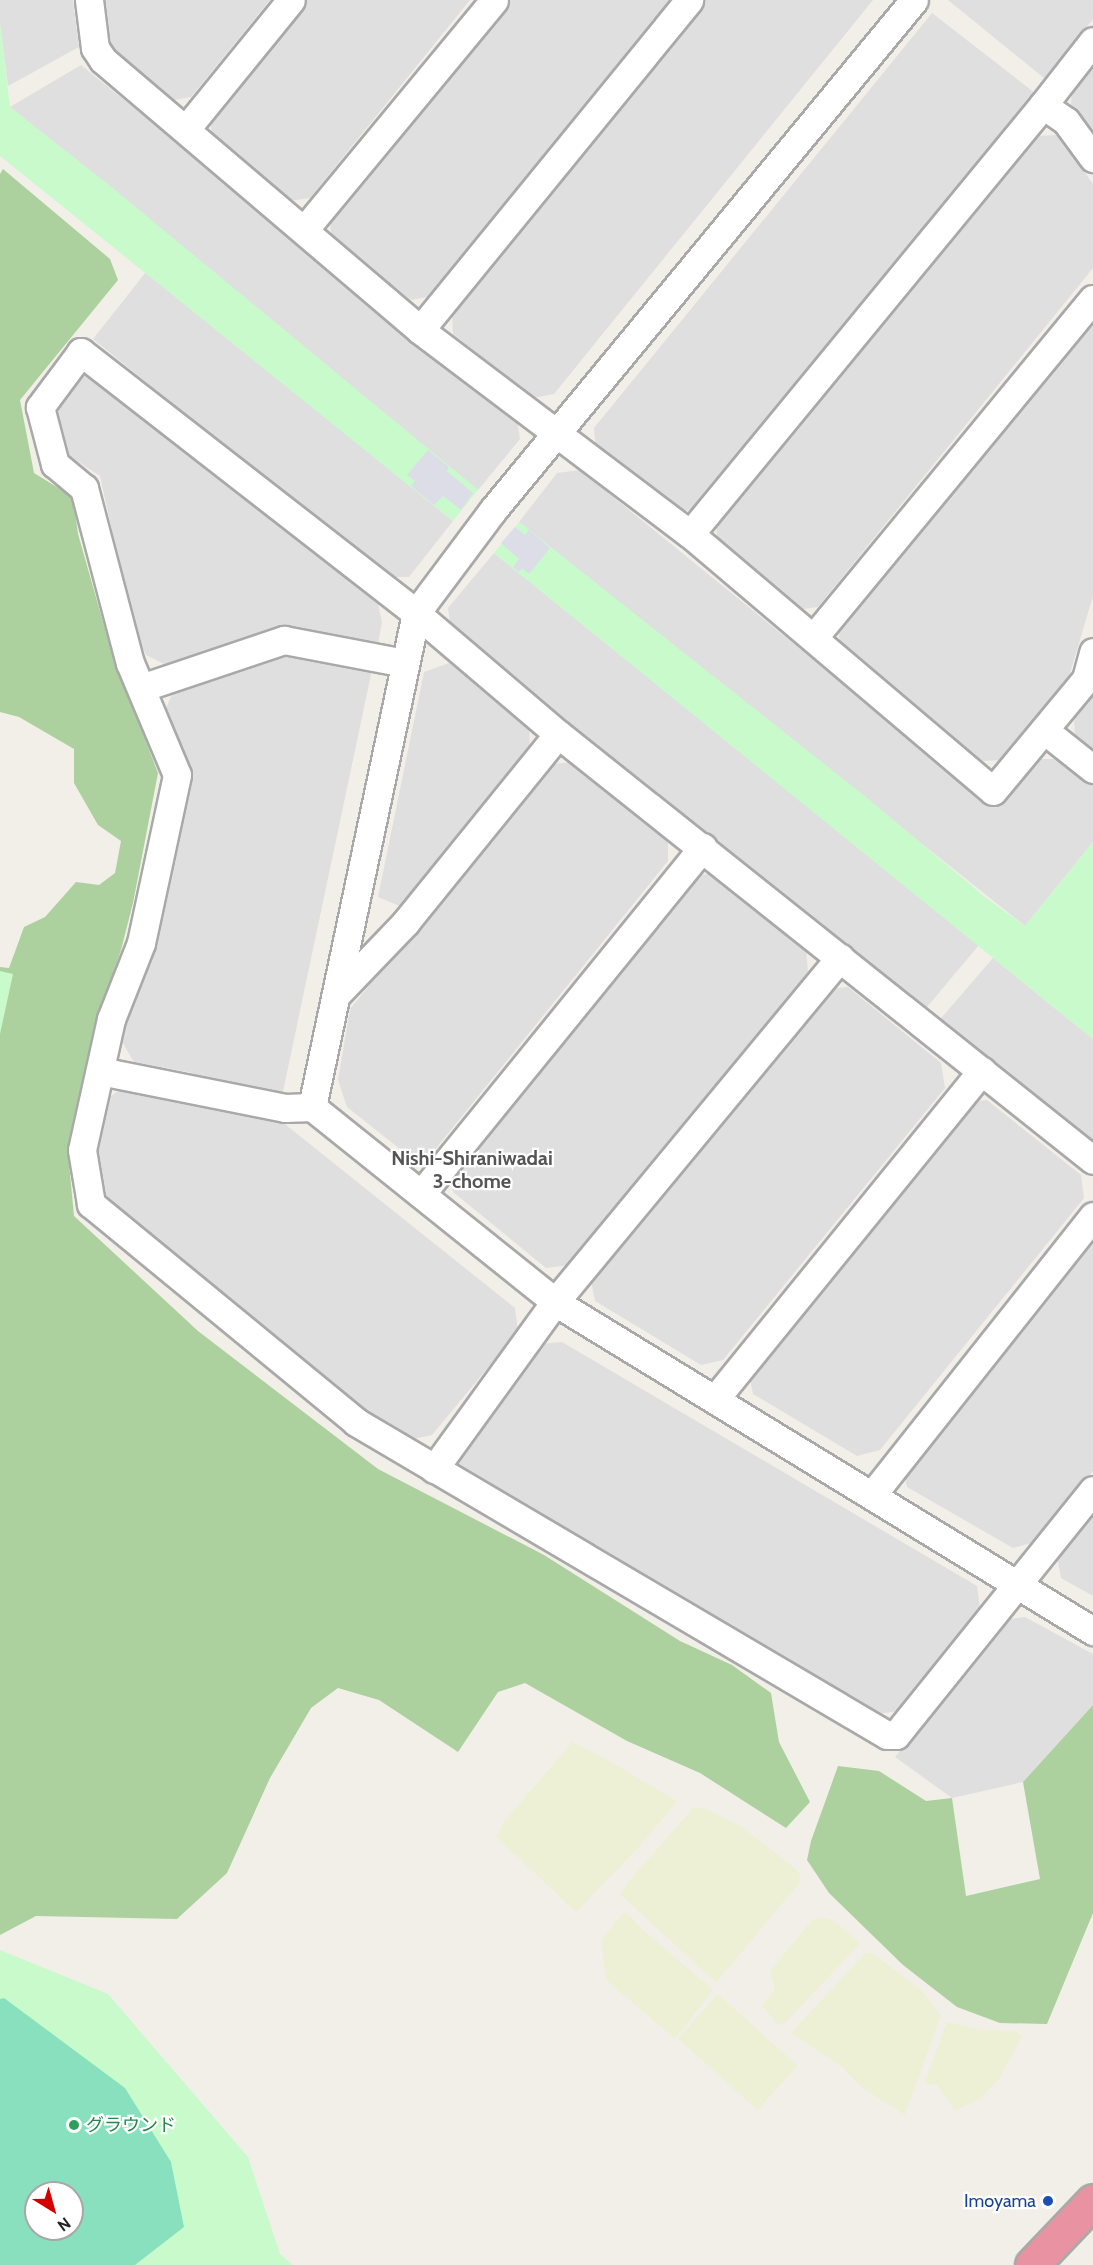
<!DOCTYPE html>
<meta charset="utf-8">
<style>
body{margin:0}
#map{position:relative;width:1093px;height:2265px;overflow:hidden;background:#f2efe9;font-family:Cabin,"Noto Sans JP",sans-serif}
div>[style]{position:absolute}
.residential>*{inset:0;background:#e0dfdf}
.farmland>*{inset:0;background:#eef0d5;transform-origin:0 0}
.forest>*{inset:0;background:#add19e}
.park>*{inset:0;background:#c8facc}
.pitch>*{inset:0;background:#88e0be}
.plaza>*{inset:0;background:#dddde8}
.roads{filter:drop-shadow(2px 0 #a9a9a9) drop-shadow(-2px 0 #a9a9a9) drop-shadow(0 2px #a9a9a9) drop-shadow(0 -2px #a9a9a9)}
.street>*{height:27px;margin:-13.5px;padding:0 13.5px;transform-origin:13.5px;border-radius:13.5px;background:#fff}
.highway>*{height:33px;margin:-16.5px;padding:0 16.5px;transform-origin:16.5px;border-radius:16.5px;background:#e892a2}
.dots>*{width:16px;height:16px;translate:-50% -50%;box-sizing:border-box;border:3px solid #fff;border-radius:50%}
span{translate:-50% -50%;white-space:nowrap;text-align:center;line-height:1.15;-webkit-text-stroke:4.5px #fff;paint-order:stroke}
.leisure-label{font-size:18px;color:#27864d}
.left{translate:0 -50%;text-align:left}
.transit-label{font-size:18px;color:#164399}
.right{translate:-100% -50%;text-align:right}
.neighbourhood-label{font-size:20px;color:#555;font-weight:700}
.north{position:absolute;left:24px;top:2181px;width:60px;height:60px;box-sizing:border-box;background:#fff;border:2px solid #a7a7a7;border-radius:50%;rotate:143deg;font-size:16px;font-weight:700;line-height:24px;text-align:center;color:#222}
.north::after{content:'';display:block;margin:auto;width:21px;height:27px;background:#d40000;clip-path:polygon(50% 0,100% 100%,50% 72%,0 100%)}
</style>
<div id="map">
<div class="residential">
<div style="clip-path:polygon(0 0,73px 0,79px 47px,8px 86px,0 24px)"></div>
<div style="clip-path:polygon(104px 0,270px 0,191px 97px,168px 101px,105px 44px,101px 13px)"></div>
<div style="clip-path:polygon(303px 0,470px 0,310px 198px,289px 201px,212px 136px,210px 115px)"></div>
<div style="clip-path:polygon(504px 0,672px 0,432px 296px,411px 300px,331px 237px,330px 214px)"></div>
<div style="clip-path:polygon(705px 0,873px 0,554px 394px,533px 398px,453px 334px,452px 312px)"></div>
<div style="clip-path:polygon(948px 0,1093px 0,1093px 19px,1044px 78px)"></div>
<div style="clip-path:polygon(932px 13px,1035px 93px,694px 510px,675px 511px,596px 450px,594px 428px)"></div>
<div style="clip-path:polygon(1093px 61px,1093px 136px,1071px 107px,1072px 86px)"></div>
<div style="clip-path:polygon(81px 65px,517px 419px,520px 439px,478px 490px,10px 107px)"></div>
<div style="clip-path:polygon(1058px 135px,1093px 184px,1093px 268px,818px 607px,795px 610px,718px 546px,716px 524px,1033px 136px)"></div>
<div style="clip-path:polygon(146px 272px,453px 521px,409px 577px,386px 577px,93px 339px)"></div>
<div style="clip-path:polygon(1093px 310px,1093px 596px,1067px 683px,1005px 760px,981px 761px,840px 647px,838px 623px)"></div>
<div style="clip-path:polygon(93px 373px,378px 604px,382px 622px,377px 649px,231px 650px,229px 643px,166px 665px,146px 655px,134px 630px,100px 476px,66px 454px,53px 437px,54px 396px,74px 377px)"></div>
<div style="clip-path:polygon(580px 470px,996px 808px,1039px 759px,1059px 759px,1093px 786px,1093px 842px,1025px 926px,519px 522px,557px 473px)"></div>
<div style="clip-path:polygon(494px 553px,979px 945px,922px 1013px,451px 630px,448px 608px)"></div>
<div style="clip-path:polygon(285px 648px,373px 665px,281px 1101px,191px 1081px,193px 1073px,134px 1062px,121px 1040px,151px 949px,192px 775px,166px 708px,174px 690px)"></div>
<div style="clip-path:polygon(449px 663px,529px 726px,530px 749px,402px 907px,378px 897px,424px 672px)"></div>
<div style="clip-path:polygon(1093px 695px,1093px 753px,1075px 738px,1074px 716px)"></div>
<div style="clip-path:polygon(571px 762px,668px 839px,668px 861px,433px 1152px,410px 1157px,347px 1107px,338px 1080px,350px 1009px,548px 765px)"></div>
<div style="clip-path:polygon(710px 874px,806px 950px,808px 972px,570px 1265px,546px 1268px,453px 1192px,450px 1170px,688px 876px)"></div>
<div style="clip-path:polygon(993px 958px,1093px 1039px,1093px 1151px,936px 1024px)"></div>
<div style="clip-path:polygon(848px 987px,941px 1063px,945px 1088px,723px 1360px,701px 1365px,595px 1301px,591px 1281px,828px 989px)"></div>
<div style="clip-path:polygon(125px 1086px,276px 1117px,515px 1308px,518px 1331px,432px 1435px,409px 1440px,368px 1416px,104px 1201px,97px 1156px,111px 1096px)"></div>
<div style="clip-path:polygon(987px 1100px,1081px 1175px,1084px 1198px,880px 1450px,857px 1456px,753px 1394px,748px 1370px,963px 1103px)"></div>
<div style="clip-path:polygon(1093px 1226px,1093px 1471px,1035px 1542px,1013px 1548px,907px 1487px,902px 1465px)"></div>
<div style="clip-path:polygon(562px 1342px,977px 1586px,980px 1609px,898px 1711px,873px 1715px,459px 1471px,454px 1448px,539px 1344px)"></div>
<div style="clip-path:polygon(1093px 1511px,1093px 1596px,1061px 1578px,1057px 1556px)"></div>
<div style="clip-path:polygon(1025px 1617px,1093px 1654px,1093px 1705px,1023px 1782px,952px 1798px,895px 1757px,1003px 1620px)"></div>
</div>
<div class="farmland">
<div style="clip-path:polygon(572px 1742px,604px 1758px,677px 1801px,641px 1845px,576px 1912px,496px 1837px,504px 1822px)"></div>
<div style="clip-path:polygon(694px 1807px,703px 1808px,741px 1826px,791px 1865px,799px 1873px,801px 1881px,716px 1983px,620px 1894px,628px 1882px)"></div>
<div style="clip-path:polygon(626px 1912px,641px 1928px,713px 1990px,675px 2039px,606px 1980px,601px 1940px,622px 1914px)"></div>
<div style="clip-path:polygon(821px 1917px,835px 1921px,860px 1944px,786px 2022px,777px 2025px,762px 2005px,775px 1989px,770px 1971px,811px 1921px)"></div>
<div style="clip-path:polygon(871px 1952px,920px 1989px,941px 2015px,905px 2115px,861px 2087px,842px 2067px,791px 2033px,865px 1953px)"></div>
<div style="left:718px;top:1994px;width:107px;height:60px;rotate:42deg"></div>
<div style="clip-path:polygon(947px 2022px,984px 2030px,1016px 2031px,1022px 2036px,999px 2079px,980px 2099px,955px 2111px,937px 2085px,924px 2084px)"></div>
</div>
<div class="forest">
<div style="clip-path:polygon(3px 169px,110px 259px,118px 280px,20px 400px,34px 473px,73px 497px,78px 534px,111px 650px,158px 773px,133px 903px,121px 950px,96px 1024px,68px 1152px,74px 1216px,198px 1331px,378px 1469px,544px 1555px,680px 1641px,732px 1665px,771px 1693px,779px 1742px,810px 1802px,786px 1828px,700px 1773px,627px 1741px,525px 1683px,498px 1692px,458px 1752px,379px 1700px,338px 1688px,311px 1708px,270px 1778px,227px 1873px,177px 1919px,36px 1916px,0 1935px,0 967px,9px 968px,24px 927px,45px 917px,76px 882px,99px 885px,115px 873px,121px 841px,98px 825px,74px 783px,74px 749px,19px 717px,0 712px,0 174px)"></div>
<div style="clip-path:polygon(1093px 1705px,1093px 1913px,1047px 2024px,1000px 2023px,957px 2007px,903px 1965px,829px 1893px,807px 1860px,811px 1841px,838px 1766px,879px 1771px,926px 1801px,952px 1798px,966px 1896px,1040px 1879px,1023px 1782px)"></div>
</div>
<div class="park">
<div style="clip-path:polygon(0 24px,10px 107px,109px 185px,478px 490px,453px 521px,0 156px)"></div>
<div style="clip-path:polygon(519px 522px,866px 797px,985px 897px,1025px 926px,1093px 842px,1093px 1039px,494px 553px)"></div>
<div style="clip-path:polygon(0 971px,13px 974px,0 1034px)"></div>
<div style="clip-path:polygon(evenodd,0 1950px,108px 1994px,248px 2157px,280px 2254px,293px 2265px,0 2265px,0 1950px,36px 2193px,72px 2193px,72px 2229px,36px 2229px,36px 2193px)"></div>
</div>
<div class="pitch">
<div style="clip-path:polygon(evenodd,4px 1998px,125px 2088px,171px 2162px,184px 2227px,135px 2265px,0 2265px,0 1999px,4px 1998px,36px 2193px,72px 2193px,72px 2229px,36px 2229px,36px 2193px)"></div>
</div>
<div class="plaza">
<div style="clip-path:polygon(428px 450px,449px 467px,447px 471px,473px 493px,461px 510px,443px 496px,434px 505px,411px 486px,415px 481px,407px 475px)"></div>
<div style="clip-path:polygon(515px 527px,525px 535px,529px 530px,550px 548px,529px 574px,522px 568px,519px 572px,513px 567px,519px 559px,501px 543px)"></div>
</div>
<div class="roads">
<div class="street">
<div style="left:89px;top:0;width:48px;rotate:82.9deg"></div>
<div style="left:95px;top:48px;width:14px;rotate:56deg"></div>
<div style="left:103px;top:60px;width:416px;rotate:40.4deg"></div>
<div style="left:420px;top:330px;width:338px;rotate:37.1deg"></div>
<div style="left:690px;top:534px;width:397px;rotate:40.3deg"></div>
<div style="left:993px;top:791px;width:146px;rotate:-50.3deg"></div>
<div style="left:1086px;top:679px;width:28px;rotate:-75deg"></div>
<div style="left:1043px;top:105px;width:28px;rotate:35deg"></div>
<div style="left:1066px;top:121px;width:46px;rotate:53.9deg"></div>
<div style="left:186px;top:129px;width:166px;rotate:-50.9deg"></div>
<div style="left:304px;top:230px;width:298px;rotate:-50.4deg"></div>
<div style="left:420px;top:330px;width:426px;rotate:-50.8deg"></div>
<div style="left:690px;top:534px;width:556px;rotate:-50.55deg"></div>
<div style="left:1043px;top:105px;width:81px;rotate:-52deg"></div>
<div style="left:814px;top:637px;width:438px;rotate:-50.5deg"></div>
<div style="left:141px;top:688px;width:151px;rotate:-18.6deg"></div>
<div style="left:284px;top:640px;width:123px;rotate:10.8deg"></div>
<div style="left:1044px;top:730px;width:63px;rotate:38.5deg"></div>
<div style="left:336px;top:995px;width:100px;rotate:-46.2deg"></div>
<div style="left:405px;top:923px;width:243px;rotate:-51deg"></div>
<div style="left:100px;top:1071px;width:189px;rotate:11.3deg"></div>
<div style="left:285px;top:1108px;width:27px;rotate:-2deg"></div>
<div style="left:312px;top:1107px;width:312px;rotate:38.7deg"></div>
<div style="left:555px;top:1302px;width:631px;rotate:31.45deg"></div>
<div style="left:312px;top:1107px;width:505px;rotate:-78.11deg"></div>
<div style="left:416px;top:613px;width:129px;rotate:-53.2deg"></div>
<div style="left:493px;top:510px;width:661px;rotate:-50.46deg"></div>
<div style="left:1093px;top:1160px;width:684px;rotate:-141.47deg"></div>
<div style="left:558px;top:734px;width:187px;rotate:-139.6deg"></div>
<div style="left:416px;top:613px;width:425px;rotate:-142.1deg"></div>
<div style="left:81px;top:352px;width:69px;rotate:126.7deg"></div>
<div style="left:40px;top:407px;width:59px;rotate:75.3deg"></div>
<div style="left:55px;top:464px;width:38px;rotate:40deg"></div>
<div style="left:84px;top:488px;width:181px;rotate:75.3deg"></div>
<div style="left:130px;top:663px;width:121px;rotate:67.2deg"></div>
<div style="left:177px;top:775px;width:172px;rotate:102.1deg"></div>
<div style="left:141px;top:943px;width:82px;rotate:111.5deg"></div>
<div style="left:111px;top:1019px;width:134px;rotate:102.5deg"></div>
<div style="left:82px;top:1150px;width:55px;rotate:80.5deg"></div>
<div style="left:91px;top:1204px;width:343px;rotate:39.4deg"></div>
<div style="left:356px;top:1422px;width:616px;rotate:30.52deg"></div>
<div style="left:887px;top:1735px;width:9px"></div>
<div style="left:896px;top:1735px;width:314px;rotate:-51.2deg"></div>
<div style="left:421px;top:1194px;width:447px;rotate:-50.9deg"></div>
<div style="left:715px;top:1399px;width:423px;rotate:-50.9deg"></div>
<div style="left:434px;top:1469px;width:206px;rotate:-54.1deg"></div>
<div style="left:555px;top:1302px;width:447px;rotate:-50.4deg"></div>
<div style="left:872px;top:1495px;width:356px;rotate:-51.6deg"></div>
</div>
<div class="highway">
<div style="left:1032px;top:2265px;width:88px;rotate:-46.4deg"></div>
</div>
</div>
<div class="dots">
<div style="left:74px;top:2125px;background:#2e9e5b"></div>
<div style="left:1048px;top:2201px;background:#1a4fb4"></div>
</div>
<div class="leisure-label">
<span class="left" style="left:86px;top:2125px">グラウンド</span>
</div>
<div class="transit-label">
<span class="right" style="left:1036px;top:2201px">Imoyama</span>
</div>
<div class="neighbourhood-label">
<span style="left:472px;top:1170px">Nishi-Shiraniwadai<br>3-chome</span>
</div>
<div class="north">N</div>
</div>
